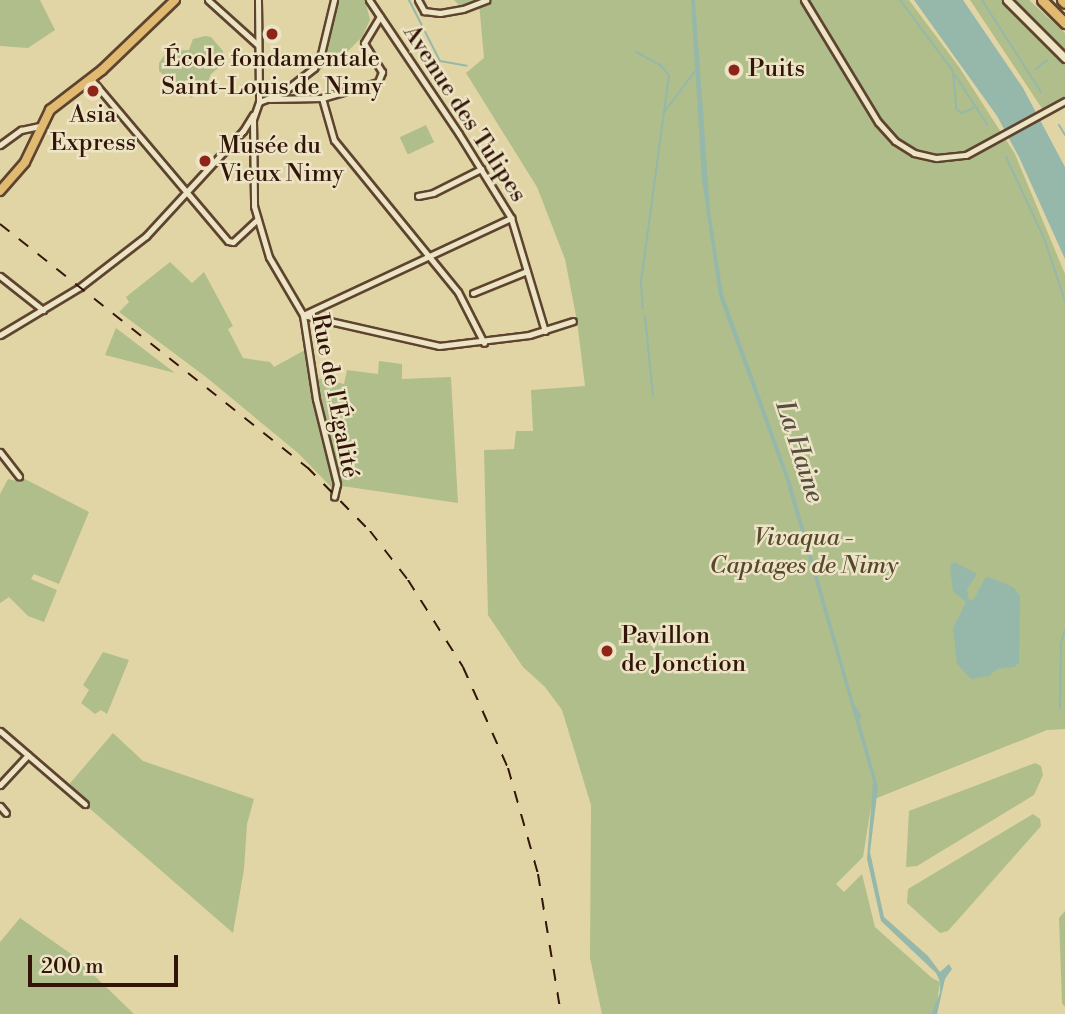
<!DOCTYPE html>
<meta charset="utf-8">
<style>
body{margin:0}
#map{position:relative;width:1065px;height:1014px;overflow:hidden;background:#e2d5a5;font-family:"Libre Bodoni",serif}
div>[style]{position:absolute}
.green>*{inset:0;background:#afbe8a;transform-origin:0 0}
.water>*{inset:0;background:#95b8ab}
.stream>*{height:2px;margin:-1px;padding:0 1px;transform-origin:1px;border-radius:1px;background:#95b8ab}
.roads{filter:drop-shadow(2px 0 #5e442f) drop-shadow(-2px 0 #5e442f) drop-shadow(0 2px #5e442f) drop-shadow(0 -2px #5e442f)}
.street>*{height:5px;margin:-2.5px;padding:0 2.5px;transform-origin:2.5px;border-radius:2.5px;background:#ece4c4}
.secondary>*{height:7px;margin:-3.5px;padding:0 3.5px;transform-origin:3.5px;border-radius:3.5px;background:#ece4c4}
.primary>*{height:8px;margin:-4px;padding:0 4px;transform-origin:4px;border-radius:4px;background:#e1ba72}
.highway>*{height:9px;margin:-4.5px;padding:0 4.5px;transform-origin:4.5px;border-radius:4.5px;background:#e1ba72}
.rail>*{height:2px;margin-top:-1px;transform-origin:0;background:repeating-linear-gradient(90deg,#321408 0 12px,transparent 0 24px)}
.dots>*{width:19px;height:19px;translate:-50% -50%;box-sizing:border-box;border:4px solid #ece4c4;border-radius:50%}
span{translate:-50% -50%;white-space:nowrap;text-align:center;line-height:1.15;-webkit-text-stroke:5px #ece4c4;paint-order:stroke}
.poi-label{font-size:24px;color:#321408}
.left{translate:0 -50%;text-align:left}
.street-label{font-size:24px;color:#321408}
.park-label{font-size:24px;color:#58472f;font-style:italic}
.water-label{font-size:26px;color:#554d41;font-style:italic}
.scale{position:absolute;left:28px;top:955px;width:150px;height:32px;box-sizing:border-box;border:4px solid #321408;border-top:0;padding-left:9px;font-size:21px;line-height:24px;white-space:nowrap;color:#321408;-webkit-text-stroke:5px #ece4c4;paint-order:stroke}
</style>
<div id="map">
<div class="green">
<div style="clip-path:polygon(0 0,40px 0,55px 30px,28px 48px,0 46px)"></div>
<div style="clip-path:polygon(335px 0,365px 0,370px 20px,362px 37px,345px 54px,314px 74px,324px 56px)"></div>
<div style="clip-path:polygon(454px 0,909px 0,959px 67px,1015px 154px,1065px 274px,1065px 729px,1047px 730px,872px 800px,863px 857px,836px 884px,844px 892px,862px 874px,875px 927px,932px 978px,940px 982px,937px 1003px,931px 1014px,602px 1014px,590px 958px,591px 805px,562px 710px,545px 687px,523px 667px,488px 615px,484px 450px,514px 449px,516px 431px,533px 431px,531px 390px,585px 386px,577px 321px,565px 259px,537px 187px,466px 73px,484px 58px,479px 3px,463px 9px)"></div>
<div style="clip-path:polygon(970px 0,1003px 0,1065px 63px,1065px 98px,1043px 110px)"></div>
<div style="clip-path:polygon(1012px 0,1029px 0,1065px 33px,1065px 58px,1045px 38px,1043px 30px)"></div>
<div style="clip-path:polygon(205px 36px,211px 37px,223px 51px,223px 64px,211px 74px,204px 92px,191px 98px,159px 71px,159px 63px,167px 51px,189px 50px,193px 39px)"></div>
<div style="left:426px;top:125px;width:19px;height:29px;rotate:65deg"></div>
<div style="clip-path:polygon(170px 262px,192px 283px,204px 272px,233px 326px,228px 329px,243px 358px,270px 362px,274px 367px,305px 350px,312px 397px,334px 486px,332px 488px,298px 453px,206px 377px,119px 312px,129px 302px,126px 297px)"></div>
<div style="clip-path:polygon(116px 328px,175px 373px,105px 355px)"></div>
<div style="clip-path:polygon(379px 361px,402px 364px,402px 379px,451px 377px,458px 503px,342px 486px,313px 377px,344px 384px,347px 370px,378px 374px)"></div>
<div style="clip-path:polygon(19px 476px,89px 512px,59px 584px,34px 574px,31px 579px,57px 590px,44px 622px,28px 616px,9px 597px,0 603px,0 494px,8px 479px,17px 481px)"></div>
<div style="clip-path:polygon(103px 652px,129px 660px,107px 714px,101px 710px,95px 714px,81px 703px,89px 690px,83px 685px)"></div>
<div style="clip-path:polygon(113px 733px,143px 761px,254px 799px,247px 824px,244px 869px,233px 933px,66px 788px)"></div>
<div style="clip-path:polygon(1035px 763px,1041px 766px,1043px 775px,1034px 795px,917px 866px,906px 867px,909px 811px)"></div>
<div style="clip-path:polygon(1033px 814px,1040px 819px,1041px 826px,948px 931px,940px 933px,907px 903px,908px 889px)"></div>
<div style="clip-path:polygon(1065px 911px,1065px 1006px,1064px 1006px,1062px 1003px,1059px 918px)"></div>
<div style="clip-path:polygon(20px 918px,74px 956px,134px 1014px,0 1014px,0 942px)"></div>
</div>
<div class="water">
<div style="clip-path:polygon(691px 0,695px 0,710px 211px,723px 294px,791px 483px,854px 704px,862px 717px,859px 719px,878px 787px,870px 852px,884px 917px,928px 956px,940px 972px,949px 964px,952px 969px,945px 979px,937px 1014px,931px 1014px,940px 993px,940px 982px,936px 973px,881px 921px,867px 859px,873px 781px,786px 480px,719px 296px,702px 179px)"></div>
<div style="clip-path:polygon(914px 0,963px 0,1023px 88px,1065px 167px,1065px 259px,1019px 157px,997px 116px)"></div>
<div style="clip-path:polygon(954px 562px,977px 574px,967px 589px,969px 601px,974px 599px,985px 578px,989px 577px,1013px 587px,1020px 596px,1019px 663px,1014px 667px,997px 669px,989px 676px,971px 679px,957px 664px,953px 628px,966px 602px,953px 591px,950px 566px)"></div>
</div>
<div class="stream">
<div style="left:409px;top:0;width:68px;rotate:63.1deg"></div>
<div style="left:440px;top:61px;width:27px;rotate:10deg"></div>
<div style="left:900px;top:0;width:89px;rotate:53.3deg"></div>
<div style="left:953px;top:71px;width:38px;rotate:85deg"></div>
<div style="left:956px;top:109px;width:7px;rotate:34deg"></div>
<div style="left:962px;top:113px;width:12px;rotate:-24deg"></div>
<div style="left:982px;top:0;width:109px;rotate:57.3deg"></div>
<div style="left:636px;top:52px;width:27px;rotate:28deg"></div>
<div style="left:660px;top:65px;width:13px;rotate:48deg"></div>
<div style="left:669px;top:75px;width:210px;rotate:97.7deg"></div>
<div style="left:641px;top:283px;width:26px;rotate:86deg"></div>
<div style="left:1036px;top:69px;width:14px;rotate:-39deg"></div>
<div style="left:955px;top:75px;width:59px;rotate:56.9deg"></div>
<div style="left:665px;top:111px;width:50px;rotate:-53.1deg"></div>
<div style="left:1059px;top:125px;width:12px;rotate:59deg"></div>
<div style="left:1006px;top:157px;width:89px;rotate:64.9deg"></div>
<div style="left:1044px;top:238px;width:66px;rotate:71.6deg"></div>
<div style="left:645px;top:316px;width:80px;rotate:84.3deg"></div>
<div style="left:1060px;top:708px;width:65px;rotate:-89.1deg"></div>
<div style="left:1061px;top:643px;width:14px;rotate:-73deg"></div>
</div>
<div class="roads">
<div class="street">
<div style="left:208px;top:0;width:67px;rotate:42deg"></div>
<div style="left:258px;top:0;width:102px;rotate:89.4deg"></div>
<div style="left:259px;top:102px;width:18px;rotate:109deg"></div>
<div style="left:253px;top:119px;width:87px;rotate:89.3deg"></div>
<div style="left:254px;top:206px;width:53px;rotate:73.6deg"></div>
<div style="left:269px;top:257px;width:67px;rotate:59.6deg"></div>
<div style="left:303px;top:315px;width:85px;rotate:81.2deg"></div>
<div style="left:316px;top:399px;width:88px;rotate:76.1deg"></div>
<div style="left:337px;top:484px;width:13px;rotate:103deg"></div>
<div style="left:369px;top:0;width:161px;rotate:56.1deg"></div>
<div style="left:459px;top:134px;width:99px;rotate:58.2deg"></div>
<div style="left:511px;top:218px;width:118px;rotate:73.3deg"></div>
<div style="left:418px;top:0;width:13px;rotate:61deg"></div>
<div style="left:424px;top:11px;width:16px;rotate:7deg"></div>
<div style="left:440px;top:13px;width:23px;rotate:-10deg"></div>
<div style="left:463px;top:9px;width:25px;rotate:-21deg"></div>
<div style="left:804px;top:0;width:143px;rotate:58.8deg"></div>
<div style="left:878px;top:122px;width:25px;rotate:48deg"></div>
<div style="left:895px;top:141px;width:22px;rotate:32deg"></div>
<div style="left:914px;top:153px;width:23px;rotate:13deg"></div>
<div style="left:936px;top:158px;width:30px;rotate:-6deg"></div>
<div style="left:966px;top:155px;width:113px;rotate:-28.6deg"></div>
<div style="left:91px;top:79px;width:212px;rotate:49.8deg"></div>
<div style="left:228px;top:241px;width:5px;rotate:11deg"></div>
<div style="left:233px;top:242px;width:33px;rotate:-43deg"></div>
<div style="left:322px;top:98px;width:44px;rotate:74.1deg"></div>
<div style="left:334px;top:140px;width:196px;rotate:50.8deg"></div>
<div style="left:458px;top:292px;width:57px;rotate:63deg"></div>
<div style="left:269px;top:99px;width:53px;rotate:-1.1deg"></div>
<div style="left:322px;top:98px;width:58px;rotate:-15.9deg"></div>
<div style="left:378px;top:82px;width:11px;rotate:-68deg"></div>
<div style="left:382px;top:72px;width:34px;rotate:-122deg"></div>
<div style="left:364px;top:43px;width:31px;rotate:-59deg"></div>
<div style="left:259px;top:102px;width:25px;rotate:-21deg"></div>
<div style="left:282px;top:93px;width:41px;rotate:-38deg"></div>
<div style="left:314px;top:68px;width:16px;rotate:-63deg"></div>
<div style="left:321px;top:54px;width:56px;rotate:-76.5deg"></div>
<div style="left:0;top:145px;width:26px;rotate:-36deg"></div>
<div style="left:21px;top:130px;width:19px;rotate:-12deg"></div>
<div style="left:418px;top:196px;width:15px;rotate:-11deg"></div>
<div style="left:433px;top:193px;width:54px;rotate:-26.6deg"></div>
<div style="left:0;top:276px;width:55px;rotate:38.3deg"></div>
<div style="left:473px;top:293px;width:58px;rotate:-22.2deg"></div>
<div style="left:303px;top:315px;width:139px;rotate:12.8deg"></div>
<div style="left:439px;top:346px;width:91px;rotate:-7deg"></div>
<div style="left:529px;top:335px;width:46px;rotate:-17.7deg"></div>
<div style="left:303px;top:315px;width:230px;rotate:-25deg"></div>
<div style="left:0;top:335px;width:93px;rotate:-31deg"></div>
<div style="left:80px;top:287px;width:83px;rotate:-37.7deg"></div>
<div style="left:146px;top:236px;width:143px;rotate:-47.3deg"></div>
<div style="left:243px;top:131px;width:19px;rotate:-58deg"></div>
<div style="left:0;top:452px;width:31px;rotate:52deg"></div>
<div style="left:0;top:731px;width:112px;rotate:40.7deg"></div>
<div style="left:0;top:785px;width:41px;rotate:-47deg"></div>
<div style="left:0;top:806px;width:9px;rotate:49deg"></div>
</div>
<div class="secondary">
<div style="left:1007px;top:0;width:82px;rotate:45deg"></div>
</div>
<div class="primary">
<div style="left:0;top:191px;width:38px;rotate:-49deg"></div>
<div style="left:25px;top:162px;width:58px;rotate:-64.3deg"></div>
<div style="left:50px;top:110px;width:66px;rotate:-37.6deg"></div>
<div style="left:102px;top:70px;width:101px;rotate:-43.8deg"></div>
</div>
<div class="highway">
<div style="left:1042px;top:0;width:33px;rotate:45deg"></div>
<div style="left:1062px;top:0;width:4px;rotate:45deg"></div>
</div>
</div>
<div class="rail">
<div style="left:0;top:224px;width:392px;rotate:38.4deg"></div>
<div style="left:307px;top:467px;width:90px;rotate:45.5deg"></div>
<div style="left:370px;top:531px;width:62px;rotate:52.2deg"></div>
<div style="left:408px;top:580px;width:103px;rotate:57.7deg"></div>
<div style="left:463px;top:667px;width:111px;rotate:66deg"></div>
<div style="left:508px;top:768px;width:110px;rotate:74.2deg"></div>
<div style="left:538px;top:874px;width:142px;rotate:80.7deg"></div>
</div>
<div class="dots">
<div style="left:272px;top:34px;background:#8f2418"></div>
<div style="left:734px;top:70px;background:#8f2418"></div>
<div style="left:93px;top:91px;background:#8f2418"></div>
<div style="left:205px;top:161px;background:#8f2418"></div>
<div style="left:607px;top:651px;background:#8f2418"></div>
</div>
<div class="poi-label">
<span style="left:272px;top:74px">École fondamentale<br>Saint-Louis de Nimy</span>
<span class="left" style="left:748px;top:70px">Puits</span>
<span style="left:93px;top:130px">Asia<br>Express</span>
<span class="left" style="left:219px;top:161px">Musée du<br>Vieux Nimy</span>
<span class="left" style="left:621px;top:651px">Pavillon<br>de Jonction</span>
</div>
<div class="street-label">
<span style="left:464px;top:114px;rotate:57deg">Avenue des Tulipes</span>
<span style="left:334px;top:396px;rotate:79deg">Rue de l'Égalité</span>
</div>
<div class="park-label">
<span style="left:804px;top:553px">Vivaqua -<br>Captages de Nimy</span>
</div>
<div class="water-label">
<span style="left:799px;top:452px;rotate:72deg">La Haine</span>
</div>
<div class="scale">200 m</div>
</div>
